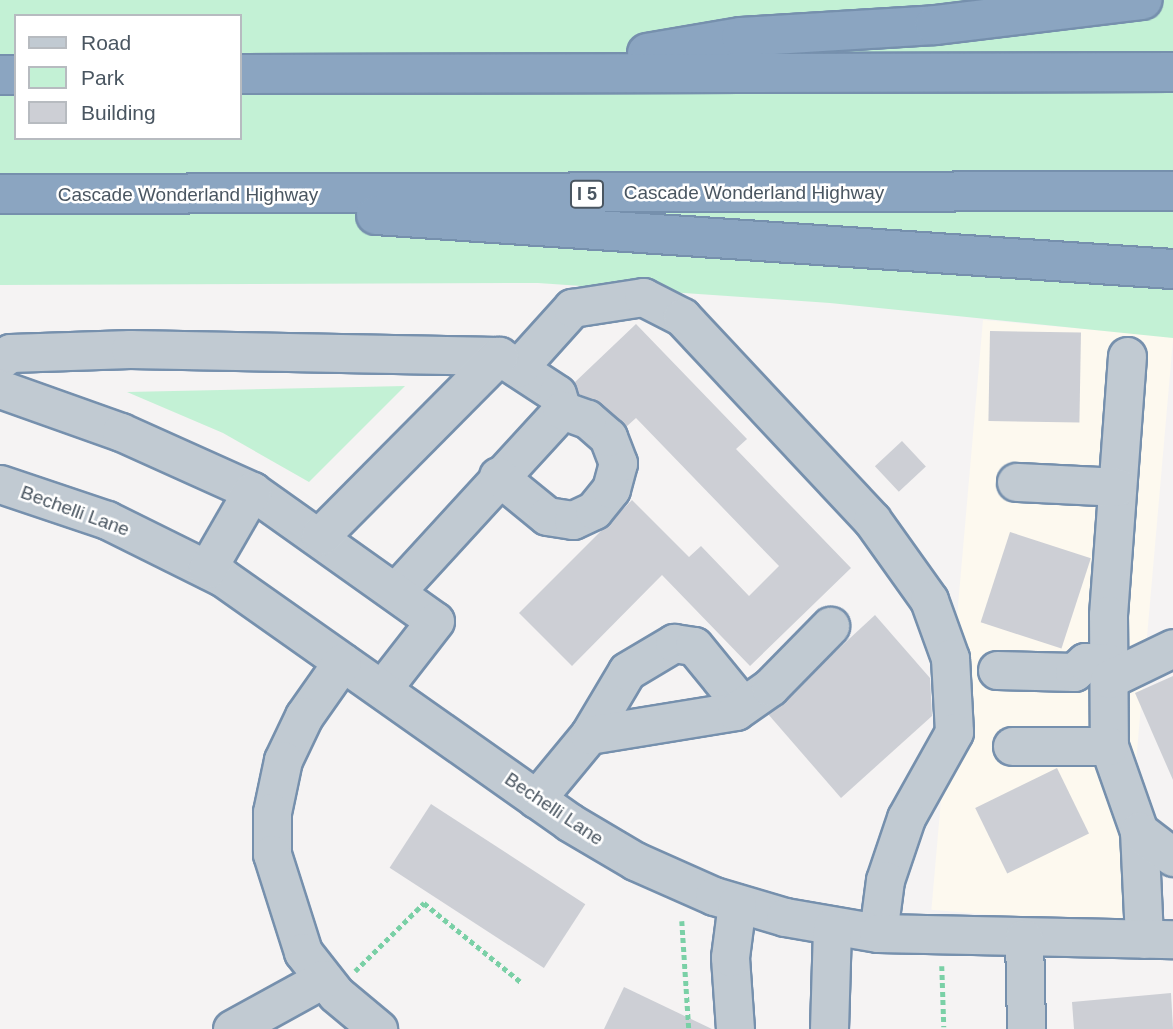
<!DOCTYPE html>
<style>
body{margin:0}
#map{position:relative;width:1173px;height:1029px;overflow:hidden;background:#f5f3f3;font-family:Helvetica,sans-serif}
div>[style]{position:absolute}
.commercial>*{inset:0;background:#fdf9ef;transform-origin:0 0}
.green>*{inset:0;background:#c3f1d5}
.building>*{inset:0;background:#cdcfd5;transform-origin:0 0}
.path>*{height:4.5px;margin-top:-2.25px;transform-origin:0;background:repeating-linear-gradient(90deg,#7ad0a6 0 5px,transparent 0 8.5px)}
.roads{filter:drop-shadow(2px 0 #7690ad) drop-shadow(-2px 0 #7690ad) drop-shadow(0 2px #7690ad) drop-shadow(0 -2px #7690ad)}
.minor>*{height:37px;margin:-18.5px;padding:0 18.5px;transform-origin:18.5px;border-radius:18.5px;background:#c1cad2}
.highway>*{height:38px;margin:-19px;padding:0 19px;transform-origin:19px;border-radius:19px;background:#8ba5c1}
span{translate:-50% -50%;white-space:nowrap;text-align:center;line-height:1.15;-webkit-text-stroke:5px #fff;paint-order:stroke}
.shield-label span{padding:2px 5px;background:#fff;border:2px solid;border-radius:5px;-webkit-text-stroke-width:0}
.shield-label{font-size:18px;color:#4a5661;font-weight:700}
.street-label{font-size:19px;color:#4a5661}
.legend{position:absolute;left:14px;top:14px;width:228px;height:126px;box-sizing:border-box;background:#fff;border:2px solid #b7bbc0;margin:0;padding:9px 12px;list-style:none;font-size:21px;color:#4a5661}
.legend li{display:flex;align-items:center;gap:14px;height:35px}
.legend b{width:35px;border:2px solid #b7bbc0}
</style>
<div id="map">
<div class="commercial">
<div style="left:983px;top:320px;width:191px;height:592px;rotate:5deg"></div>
</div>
<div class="green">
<div style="clip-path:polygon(evenodd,0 0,1173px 0,1173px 338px,830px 303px,538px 283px,0 285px,0 0,16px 16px,240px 16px,240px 138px,16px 138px,16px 16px)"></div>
<div style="clip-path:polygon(405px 386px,309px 482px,223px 433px,127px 392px)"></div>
</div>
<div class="building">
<div style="clip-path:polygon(636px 324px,747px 439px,736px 449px,851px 568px,750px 666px,662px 575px,572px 666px,519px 613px,632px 500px,689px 557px,701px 546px,749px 596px,779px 566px,636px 418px,626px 427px,600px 403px,579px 394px,574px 383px)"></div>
<div style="left:990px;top:331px;width:91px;height:90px;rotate:1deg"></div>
<div style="left:902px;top:441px;width:35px;height:37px;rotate:47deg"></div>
<div style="left:1010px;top:532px;width:85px;height:95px;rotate:18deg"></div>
<div style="clip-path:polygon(875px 615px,930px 678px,932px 716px,841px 798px,768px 714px)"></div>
<div style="clip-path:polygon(1173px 676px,1173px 780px,1135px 693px)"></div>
<div style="left:1057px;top:768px;width:73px;height:91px;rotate:64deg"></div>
<div style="left:431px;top:804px;width:184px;height:76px;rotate:33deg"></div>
<div style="clip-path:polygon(624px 987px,712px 1029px,604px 1029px)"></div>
<div style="clip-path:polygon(1171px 993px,1173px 1029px,1074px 1029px,1072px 1002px)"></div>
</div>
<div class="path">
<div style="left:682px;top:921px;width:108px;rotate:86.3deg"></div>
<div style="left:942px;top:966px;width:61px;rotate:88.1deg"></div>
<div style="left:355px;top:971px;width:97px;rotate:-44.6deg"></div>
<div style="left:424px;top:903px;width:127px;rotate:39.2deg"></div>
</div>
<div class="roads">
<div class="minor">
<div style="left:1127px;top:356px;width:260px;rotate:94.2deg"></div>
<div style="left:1108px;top:615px;width:131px;rotate:89.6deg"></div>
<div style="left:1109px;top:746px;width:90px;rotate:70.6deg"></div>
<div style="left:1139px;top:831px;width:108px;rotate:87.3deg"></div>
<div style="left:0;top:360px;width:12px;rotate:-35deg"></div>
<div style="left:10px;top:353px;width:120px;rotate:-1.9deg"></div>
<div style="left:130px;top:349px;width:369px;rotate:1.1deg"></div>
<div style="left:499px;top:356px;width:69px;rotate:33.2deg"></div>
<div style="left:557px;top:394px;width:17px;rotate:73deg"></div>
<div style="left:562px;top:410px;width:246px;rotate:132.5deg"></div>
<div style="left:518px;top:368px;width:81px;rotate:-48deg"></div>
<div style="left:572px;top:308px;width:72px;rotate:-8.8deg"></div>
<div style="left:643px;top:297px;width:44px;rotate:27.1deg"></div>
<div style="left:682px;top:317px;width:278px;rotate:46.9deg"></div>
<div style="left:872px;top:520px;width:98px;rotate:54.5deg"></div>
<div style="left:929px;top:600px;width:62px;rotate:70.1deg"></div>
<div style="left:950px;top:658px;width:74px;rotate:86.9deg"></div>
<div style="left:954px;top:732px;width:98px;rotate:119.2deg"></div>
<div style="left:906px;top:818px;width:65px;rotate:108.7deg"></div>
<div style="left:885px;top:880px;width:53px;rotate:97.5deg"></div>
<div style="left:0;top:389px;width:128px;rotate:19.6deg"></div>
<div style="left:121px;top:432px;width:144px;rotate:24.2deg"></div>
<div style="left:252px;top:491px;width:224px;rotate:35.4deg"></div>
<div style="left:435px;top:621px;width:86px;rotate:127.9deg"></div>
<div style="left:498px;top:476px;width:63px;rotate:39.2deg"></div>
<div style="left:547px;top:516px;width:26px;rotate:9deg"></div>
<div style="left:573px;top:520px;width:23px;rotate:-25deg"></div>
<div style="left:594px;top:510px;width:27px;rotate:-51deg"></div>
<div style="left:611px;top:489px;width:27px;rotate:-75deg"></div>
<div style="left:618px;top:463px;width:28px;rotate:-111deg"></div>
<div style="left:608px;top:437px;width:28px;rotate:-139deg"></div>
<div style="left:587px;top:419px;width:27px;rotate:-160deg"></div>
<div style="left:1016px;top:482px;width:101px;rotate:2.8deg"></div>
<div style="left:0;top:484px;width:113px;rotate:18.6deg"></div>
<div style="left:107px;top:520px;width:128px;rotate:26.4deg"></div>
<div style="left:222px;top:577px;width:425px;rotate:35.2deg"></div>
<div style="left:569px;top:822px;width:77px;rotate:30.6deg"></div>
<div style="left:635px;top:861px;width:86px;rotate:23.9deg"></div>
<div style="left:714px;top:896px;width:74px;rotate:16.5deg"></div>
<div style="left:785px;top:917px;width:94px;rotate:9.8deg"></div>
<div style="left:878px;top:933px;width:295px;rotate:1.2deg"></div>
<div style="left:320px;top:536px;width:254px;rotate:-45.2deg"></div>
<div style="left:207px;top:569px;width:90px;rotate:-60deg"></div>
<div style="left:342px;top:662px;width:66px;rotate:125.1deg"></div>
<div style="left:304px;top:716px;width:49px;rotate:115.5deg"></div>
<div style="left:283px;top:760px;width:53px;rotate:101.9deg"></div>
<div style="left:272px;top:812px;width:42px;rotate:90deg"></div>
<div style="left:272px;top:854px;width:103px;rotate:72.4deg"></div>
<div style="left:303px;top:952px;width:53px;rotate:51.8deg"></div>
<div style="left:336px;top:994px;width:55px;rotate:39.8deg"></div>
<div style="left:997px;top:670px;width:77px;rotate:1.5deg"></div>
<div style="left:1074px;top:672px;width:15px;rotate:-42deg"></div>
<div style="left:1085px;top:662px;width:24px;rotate:2deg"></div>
<div style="left:1109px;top:679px;width:71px;rotate:-25.8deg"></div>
<div style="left:589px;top:735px;width:74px;rotate:-59.3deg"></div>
<div style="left:627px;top:671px;width:55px;rotate:-30.8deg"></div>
<div style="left:674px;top:643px;width:20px;rotate:9deg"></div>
<div style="left:694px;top:646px;width:77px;rotate:50.8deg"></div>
<div style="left:1012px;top:746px;width:97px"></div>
<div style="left:536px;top:799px;width:83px;rotate:-50.4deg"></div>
<div style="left:589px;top:735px;width:149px;rotate:-9.3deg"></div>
<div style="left:736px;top:711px;width:42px;rotate:-35.2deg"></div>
<div style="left:770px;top:687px;width:86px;rotate:-45.5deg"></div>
<div style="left:1139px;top:831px;width:43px;rotate:37.4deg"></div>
<div style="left:1024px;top:938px;width:91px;rotate:88.7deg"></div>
<div style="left:232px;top:1029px;width:104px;rotate:-28.8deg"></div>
<div style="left:735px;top:1029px;width:72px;rotate:-94deg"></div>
<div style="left:730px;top:957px;width:54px;rotate:-82.6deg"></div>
<div style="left:829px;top:1029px;width:102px;rotate:-88.3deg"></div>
</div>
<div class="highway">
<div style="left:647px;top:53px;width:95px;rotate:-9.7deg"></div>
<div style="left:741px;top:37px;width:194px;rotate:-3.5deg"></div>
<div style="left:935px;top:25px;width:209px;rotate:-6.9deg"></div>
<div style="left:240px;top:74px;width:933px;rotate:-0.12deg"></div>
<div style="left:0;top:75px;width:16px"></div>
<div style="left:0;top:194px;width:1173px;rotate:-0.15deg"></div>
<div style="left:376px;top:215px;width:799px;rotate:3.88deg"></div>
</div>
</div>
<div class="shield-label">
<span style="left:587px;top:194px">I 5</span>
</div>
<div class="street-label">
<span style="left:754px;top:193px">Cascade Wonderland Highway</span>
<span style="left:188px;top:195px">Cascade Wonderland Highway</span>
<span style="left:75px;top:511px;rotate:20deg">Bechelli Lane</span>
<span style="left:554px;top:809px;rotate:34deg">Bechelli Lane</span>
</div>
<ul class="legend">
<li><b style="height:9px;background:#c1cad2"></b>Road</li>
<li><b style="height:19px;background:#c3f1d5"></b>Park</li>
<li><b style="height:19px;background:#cdcfd5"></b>Building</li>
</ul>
</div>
